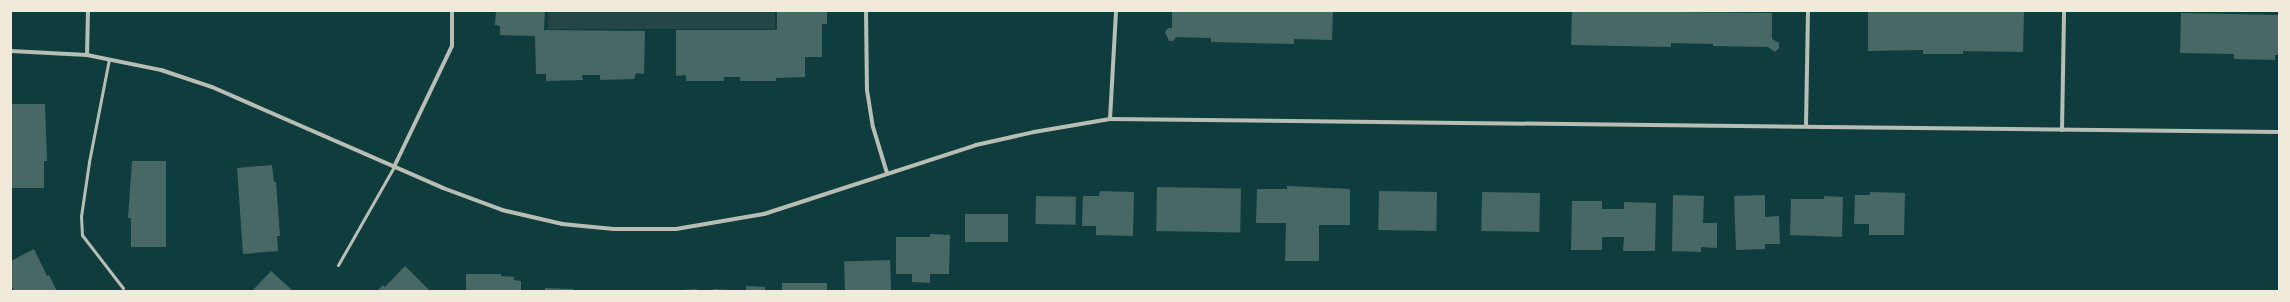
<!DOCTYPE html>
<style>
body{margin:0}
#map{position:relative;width:2290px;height:302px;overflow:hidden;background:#0f3d3e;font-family:"Nunito Sans",sans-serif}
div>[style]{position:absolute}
.green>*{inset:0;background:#244646;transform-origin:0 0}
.building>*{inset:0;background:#486865;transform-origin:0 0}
.service>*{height:3px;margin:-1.5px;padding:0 1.5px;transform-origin:1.5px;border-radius:1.5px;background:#b8beb3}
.minor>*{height:4px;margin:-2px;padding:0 2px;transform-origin:2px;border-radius:2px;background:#b8beb3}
span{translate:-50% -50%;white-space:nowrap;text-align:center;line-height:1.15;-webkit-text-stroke:4px #f1e9da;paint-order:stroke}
.frame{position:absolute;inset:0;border:12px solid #f1e9da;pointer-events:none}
</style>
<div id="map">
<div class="green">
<div style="left:548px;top:11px;width:227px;height:18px"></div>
</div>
<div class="building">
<div style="clip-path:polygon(496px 11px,545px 11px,544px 30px,645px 31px,644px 74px,636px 73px,634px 79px,600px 80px,600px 75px,582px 75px,583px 80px,546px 81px,546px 74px,536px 74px,535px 36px,500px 35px,500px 26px,495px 25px)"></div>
<div style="clip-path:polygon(777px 11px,827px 11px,827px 24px,822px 24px,822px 57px,805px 57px,805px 77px,776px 78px,776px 81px,740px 81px,740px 77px,724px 77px,724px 81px,686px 81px,686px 75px,676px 76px,676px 30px,777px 30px)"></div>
<div style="clip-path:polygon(1172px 11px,1333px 11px,1332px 40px,1294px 39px,1294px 44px,1211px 42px,1211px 38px,1176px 37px,1173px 41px,1169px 41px,1165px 32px,1168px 28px,1172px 28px)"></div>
<div style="clip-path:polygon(1572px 11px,1772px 13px,1772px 39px,1779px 43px,1779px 48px,1775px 52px,1768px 47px,1713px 46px,1713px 44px,1671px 43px,1671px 47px,1571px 45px)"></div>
<div style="clip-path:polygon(1868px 11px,2024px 12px,2023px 52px,1963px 51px,1963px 54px,1923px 54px,1923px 50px,1868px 51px)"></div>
<div style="clip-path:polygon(2181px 13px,2279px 15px,2279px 55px,2275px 55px,2275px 60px,2234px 59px,2234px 54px,2180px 53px)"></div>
<div style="clip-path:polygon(11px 104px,45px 104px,47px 161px,44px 161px,44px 188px,11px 188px)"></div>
<div style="clip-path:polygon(132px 161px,166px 161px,166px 247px,131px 247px,131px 218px,128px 218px)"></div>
<div style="clip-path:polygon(272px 165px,274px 182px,276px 182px,280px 236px,277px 236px,278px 251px,243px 254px,237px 168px)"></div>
<div style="clip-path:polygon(1287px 186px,1350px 189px,1350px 225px,1319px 225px,1319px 261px,1285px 261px,1286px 223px,1256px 223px,1257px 189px,1287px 189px)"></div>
<div style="left:1157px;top:187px;width:84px;height:44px;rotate:1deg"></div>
<div style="clip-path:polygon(1100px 191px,1134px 192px,1133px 236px,1096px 235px,1096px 226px,1082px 226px,1083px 196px,1099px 196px)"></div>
<div style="left:1379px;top:191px;width:58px;height:39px;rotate:1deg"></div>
<div style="left:1482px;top:192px;width:58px;height:39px;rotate:1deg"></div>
<div style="clip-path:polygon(1870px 192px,1905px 193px,1904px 235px,1869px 235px,1869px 224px,1854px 224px,1855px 195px,1870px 195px)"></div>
<div style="clip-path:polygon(1673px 195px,1704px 196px,1703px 223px,1717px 223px,1717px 248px,1701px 247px,1701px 252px,1672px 251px)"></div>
<div style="clip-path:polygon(1765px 195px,1765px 217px,1779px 216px,1780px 244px,1765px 244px,1765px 249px,1736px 250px,1734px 196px)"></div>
<div style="left:1036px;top:196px;width:40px;height:28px;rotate:1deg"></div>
<div style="clip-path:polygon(1824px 196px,1843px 197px,1842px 237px,1790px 235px,1791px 199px,1824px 199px)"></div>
<div style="clip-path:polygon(1572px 201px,1602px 201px,1602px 209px,1624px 209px,1624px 202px,1656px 203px,1655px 251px,1623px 251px,1624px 237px,1602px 237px,1602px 250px,1571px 250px)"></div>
<div style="left:965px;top:214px;width:43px;height:28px"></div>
<div style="clip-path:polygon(930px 234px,950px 235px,949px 274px,930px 274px,930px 283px,912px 282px,912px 274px,896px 274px,896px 237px,930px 237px)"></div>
<div style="clip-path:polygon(34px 249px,47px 276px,49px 275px,57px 291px,14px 291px,11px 285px,11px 261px)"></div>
<div style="left:890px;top:260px;width:31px;height:46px;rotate:88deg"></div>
<div style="clip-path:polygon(405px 266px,430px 291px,377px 291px,383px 285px,385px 287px)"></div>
<div style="clip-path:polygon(271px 271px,293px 291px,252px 291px)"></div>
<div style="clip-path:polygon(466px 274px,501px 274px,501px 276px,514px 277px,514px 280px,521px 281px,521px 291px,466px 291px)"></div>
<div style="left:782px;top:283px;width:45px;height:8px"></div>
<div style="clip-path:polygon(746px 286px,765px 287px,765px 291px,746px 291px)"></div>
<div style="clip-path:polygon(545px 288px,573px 289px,573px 291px,545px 291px)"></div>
<div style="clip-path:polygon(697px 289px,697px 291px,681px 291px,681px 290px)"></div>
<div style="clip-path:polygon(713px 289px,731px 290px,731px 291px,713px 291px)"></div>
</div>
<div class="service">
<div style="left:109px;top:59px;width:105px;rotate:101deg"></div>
<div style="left:89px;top:162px;width:55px;rotate:98.4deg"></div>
<div style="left:81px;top:216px;width:19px;rotate:87deg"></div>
<div style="left:82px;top:235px;width:67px;rotate:52.3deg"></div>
<div style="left:338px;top:265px;width:113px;rotate:-60.3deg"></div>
</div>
<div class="minor">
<div style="left:866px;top:11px;width:79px;rotate:89.3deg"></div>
<div style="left:867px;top:90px;width:37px;rotate:81deg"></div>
<div style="left:873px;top:127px;width:48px;rotate:73.1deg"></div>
<div style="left:11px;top:51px;width:76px;rotate:3deg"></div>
<div style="left:87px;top:55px;width:76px;rotate:11.5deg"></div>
<div style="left:161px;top:70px;width:54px;rotate:18.4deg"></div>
<div style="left:212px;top:87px;width:252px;rotate:23.6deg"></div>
<div style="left:443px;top:188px;width:63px;rotate:20.4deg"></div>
<div style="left:502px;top:210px;width:62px;rotate:13.1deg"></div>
<div style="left:562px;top:224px;width:52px;rotate:5.5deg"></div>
<div style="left:614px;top:229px;width:62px"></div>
<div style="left:676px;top:229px;width:89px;rotate:-9.7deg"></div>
<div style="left:764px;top:214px;width:223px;rotate:-18deg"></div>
<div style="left:976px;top:145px;width:59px;rotate:-12.6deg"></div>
<div style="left:1034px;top:132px;width:77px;rotate:-9.7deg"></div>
<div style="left:1110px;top:119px;width:1169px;rotate:0.64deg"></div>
<div style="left:87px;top:55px;width:44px;rotate:-88.7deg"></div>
<div style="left:1110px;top:119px;width:108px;rotate:-86.8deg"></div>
<div style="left:1806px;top:126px;width:115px;rotate:-89deg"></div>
<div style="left:2062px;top:130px;width:119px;rotate:-89deg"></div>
<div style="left:394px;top:167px;width:134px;rotate:-64.4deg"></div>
<div style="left:452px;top:46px;width:35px;rotate:-90deg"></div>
</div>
<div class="frame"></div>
</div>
